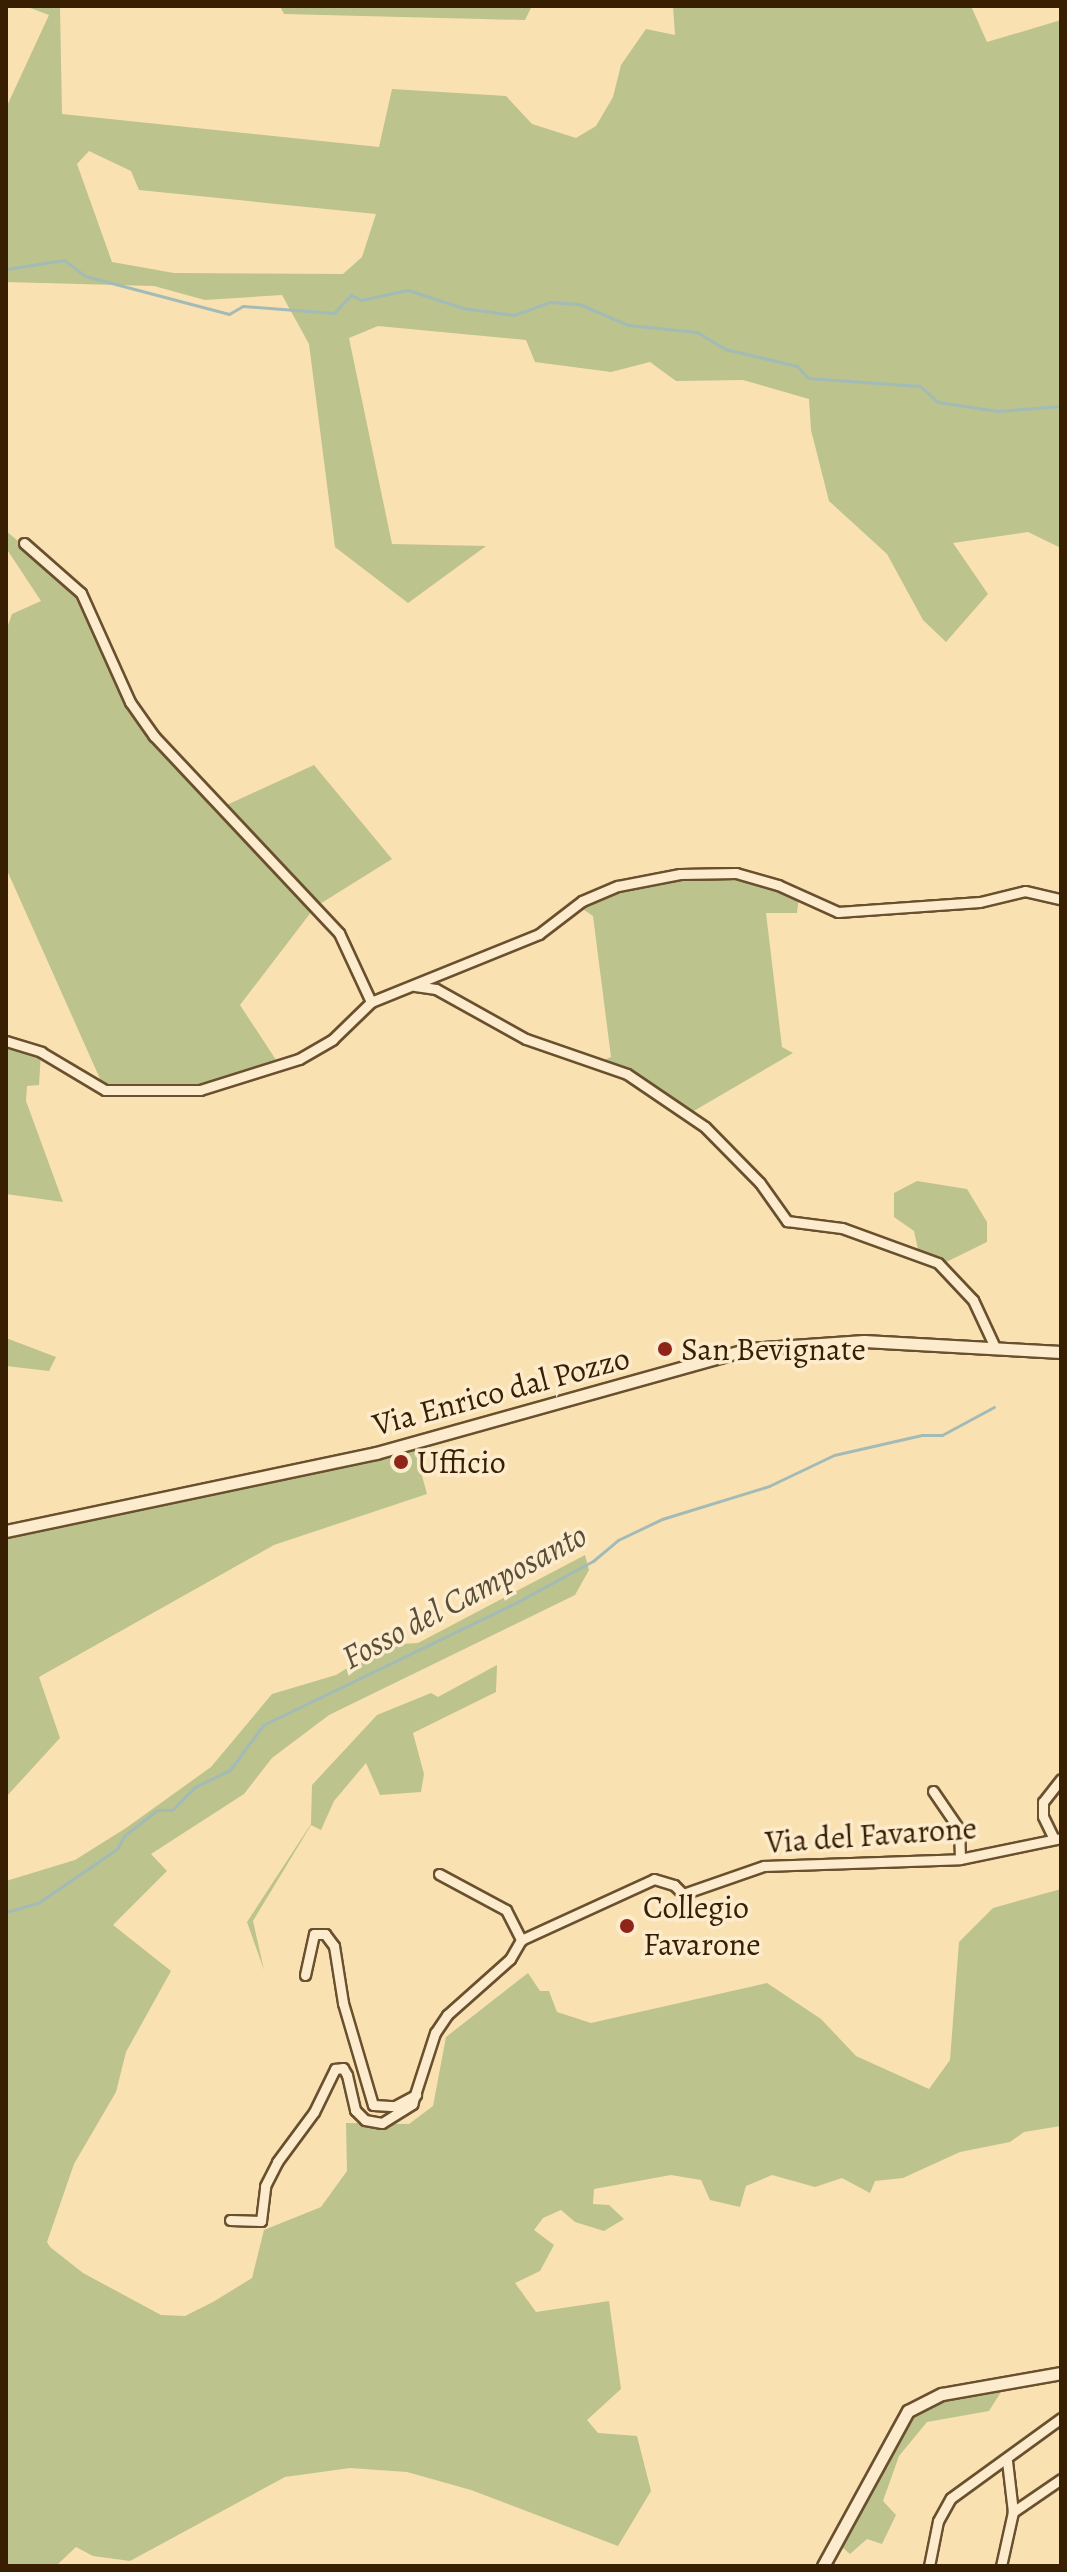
<!DOCTYPE html>
<style>
body{margin:0}
#map{position:relative;width:1067px;height:2572px;overflow:hidden;background:#fae1b2;font-family:Alegreya,serif}
div>[style]{position:absolute}
.green>*{inset:0;background:#bcc38d}
.stream>*{height:3px;margin:-1.5px;padding:0 1.5px;transform-origin:1.5px;border-radius:1.5px;background:#a3bbb7}
.roads{filter:drop-shadow(2px 0 #69502e) drop-shadow(-2px 0 #69502e) drop-shadow(0 2px #69502e) drop-shadow(0 -2px #69502e)}
.minor>*{height:9px;margin:-4.5px;padding:0 4.5px;transform-origin:4.5px;border-radius:4.5px;background:#fceccd}
.tertiary>*{height:11px;margin:-5.5px;padding:0 5.5px;transform-origin:5.5px;border-radius:5.5px;background:#fceccd}
.dots>*{width:22px;height:22px;translate:-50% -50%;box-sizing:border-box;border:4px solid #fceccd;border-radius:50%}
span{translate:-50% -50%;white-space:nowrap;text-align:center;line-height:1.15;-webkit-text-stroke:7px #fceccd;paint-order:stroke}
.poi-label{font-size:32px;color:#391f02}
.left{translate:0 -50%;text-align:left}
.street-label{font-size:32px;color:#391f02}
.water-label{font-size:34px;color:#594e38;font-style:italic}
.frame{position:absolute;inset:0;border:8px solid #391f02;pointer-events:none}
</style>
<div id="map">
<div class="green">
<div style="clip-path:polygon(evenodd,25px 6px,60px 6px,62px 114px,379px 147px,392px 89px,506px 96px,532px 124px,576px 138px,596px 126px,613px 97px,621px 65px,646px 29px,675px 35px,673px 6px,971px 6px,987px 42px,1061px 20px,1061px 548px,1028px 532px,953px 543px,988px 594px,946px 642px,923px 620px,887px 554px,829px 501px,811px 430px,809px 399px,743px 380px,676px 381px,650px 362px,611px 372px,535px 362px,526px 340px,378px 326px,349px 338px,392px 544px,486px 546px,408px 603px,335px 547px,309px 344px,282px 295px,205px 300px,154px 286px,6px 282px,6px 108px,49px 15px,25px 6px,89px 151px,131px 171px,139px 190px,376px 214px,362px 257px,343px 274px,174px 273px,112px 262px,77px 164px,89px 151px)"></div>
<div style="clip-path:polygon(280px 6px,532px 6px,525px 20px,284px 14px)"></div>
<div style="clip-path:polygon(6px 531px,81px 593px,130px 702px,218px 809px,314px 765px,392px 859px,315px 907px,240px 1005px,280px 1066px,224px 1086px,105px 1090px,6px 868px,6px 631px,12px 614px,41px 601px,6px 548px)"></div>
<div style="clip-path:polygon(736px 873px,799px 895px,797px 913px,766px 913px,782px 1047px,793px 1053px,692px 1112px,598px 1063px,611px 1057px,593px 916px,577px 905px,618px 886px,680px 874px)"></div>
<div style="clip-path:polygon(6px 1041px,41px 1052px,39px 1085px,27px 1086px,26px 1101px,63px 1202px,6px 1194px)"></div>
<div style="clip-path:polygon(917px 1181px,967px 1189px,987px 1222px,987px 1242px,940px 1265px,919px 1254px,914px 1231px,894px 1217px,894px 1193px)"></div>
<div style="clip-path:polygon(6px 1338px,56px 1357px,49px 1371px,6px 1366px)"></div>
<div style="clip-path:polygon(415px 1450px,427px 1494px,274px 1545px,39px 1677px,60px 1738px,6px 1797px,6px 1538px)"></div>
<div style="clip-path:polygon(585px 1555px,589px 1570px,575px 1595px,329px 1715px,272px 1758px,244px 1794px,151px 1854px,167px 1871px,113px 1925px,171px 1971px,126px 2052px,116px 2092px,74px 2164px,47px 2242px,50px 2247px,83px 2273px,161px 2315px,185px 2316px,213px 2302px,252px 2278px,264px 2230px,321px 2207px,347px 2171px,346px 2123px,409px 2124px,433px 2106px,446px 2037px,528px 1973px,540px 1991px,549px 1991px,557px 2012px,591px 2023px,767px 1983px,821px 2019px,856px 2056px,929px 2089px,950px 2060px,959px 1942px,993px 1908px,1061px 1889px,1061px 2126px,1024px 2132px,1010px 2142px,960px 2152px,903px 2178px,875px 2181px,870px 2193px,842px 2178px,815px 2187px,772px 2175px,746px 2186px,740px 2207px,710px 2200px,701px 2180px,671px 2175px,594px 2189px,593px 2204px,609px 2205px,624px 2219px,604px 2231px,575px 2222px,561px 2210px,543px 2218px,534px 2230px,554px 2245px,540px 2271px,515px 2283px,536px 2312px,609px 2301px,621px 2389px,587px 2420px,598px 2433px,637px 2436px,651px 2491px,618px 2546px,471px 2490px,407px 2472px,350px 2468px,285px 2477px,130px 2561px,93px 2556px,76px 2547px,57px 2565px,6px 2566px,6px 1881px,75px 1860px,126px 1828px,211px 1767px,272px 1694px,336px 1675px,385px 1645px,418px 1643px)"></div>
<div style="clip-path:polygon(497px 1665px,496px 1692px,413px 1733px,424px 1774px,421px 1792px,380px 1795px,366px 1763px,334px 1801px,321px 1830px,311px 1825px,253px 1921px,264px 1970px,247px 1922px,311px 1824px,312px 1785px,377px 1715px,431px 1693px,438px 1697px)"></div>
<div style="clip-path:polygon(1001px 2392px,989px 2411px,927px 2422px,899px 2456px,883px 2501px,896px 2515px,882px 2544px,867px 2539px,850px 2554px,842px 2547px,915px 2412px,934px 2401px)"></div>
</div>
<div class="stream">
<div style="left:6px;top:269px;width:59px;rotate:-8.8deg"></div>
<div style="left:64px;top:260px;width:26px;rotate:37deg"></div>
<div style="left:85px;top:276px;width:149px;rotate:14.8deg"></div>
<div style="left:229px;top:314px;width:16px;rotate:-30deg"></div>
<div style="left:243px;top:306px;width:91px;rotate:4.4deg"></div>
<div style="left:334px;top:313px;width:25px;rotate:-47deg"></div>
<div style="left:351px;top:295px;width:11px;rotate:27deg"></div>
<div style="left:361px;top:300px;width:48px;rotate:-12deg"></div>
<div style="left:408px;top:290px;width:58px;rotate:18.1deg"></div>
<div style="left:463px;top:308px;width:51px;rotate:7.8deg"></div>
<div style="left:514px;top:315px;width:38px;rotate:-20deg"></div>
<div style="left:550px;top:302px;width:29px;rotate:4deg"></div>
<div style="left:579px;top:304px;width:53px;rotate:23.2deg"></div>
<div style="left:628px;top:325px;width:69px;rotate:5.8deg"></div>
<div style="left:697px;top:332px;width:33px;rotate:31deg"></div>
<div style="left:725px;top:349px;width:74px;rotate:13.3deg"></div>
<div style="left:797px;top:366px;width:16px;rotate:47deg"></div>
<div style="left:808px;top:378px;width:112px;rotate:4.1deg"></div>
<div style="left:920px;top:386px;width:24px;rotate:42deg"></div>
<div style="left:938px;top:402px;width:60px;rotate:8.7deg"></div>
<div style="left:997px;top:411px;width:64px;rotate:-4.5deg"></div>
<div style="left:6px;top:1912px;width:33px;rotate:-16deg"></div>
<div style="left:38px;top:1903px;width:96px;rotate:-34.4deg"></div>
<div style="left:117px;top:1849px;width:15px;rotate:-62deg"></div>
<div style="left:124px;top:1836px;width:42px;rotate:-38.2deg"></div>
<div style="left:157px;top:1810px;width:15px"></div>
<div style="left:172px;top:1810px;width:33px;rotate:-45deg"></div>
<div style="left:195px;top:1787px;width:39px;rotate:-26deg"></div>
<div style="left:230px;top:1770px;width:56px;rotate:-53.7deg"></div>
<div style="left:263px;top:1725px;width:284px;rotate:-25.8deg"></div>
<div style="left:519px;top:1601px;width:84px;rotate:-28.4deg"></div>
<div style="left:593px;top:1561px;width:33px;rotate:-40deg"></div>
<div style="left:618px;top:1540px;width:49px;rotate:-25.5deg"></div>
<div style="left:662px;top:1519px;width:112px;rotate:-17.1deg"></div>
<div style="left:769px;top:1486px;width:72px;rotate:-25.5deg"></div>
<div style="left:834px;top:1455px;width:90px;rotate:-12.8deg"></div>
<div style="left:922px;top:1435px;width:20px"></div>
<div style="left:942px;top:1435px;width:59px;rotate:-28.3deg"></div>
</div>
<div class="roads">
<div class="minor">
<div style="left:24px;top:543px;width:76px;rotate:41.3deg"></div>
<div style="left:81px;top:593px;width:120px;rotate:65.8deg"></div>
<div style="left:130px;top:702px;width:42px;rotate:54.8deg"></div>
<div style="left:154px;top:736px;width:270px;rotate:46.8deg"></div>
<div style="left:339px;top:933px;width:76px;rotate:65.1deg"></div>
<div style="left:371px;top:1002px;width:181px;rotate:-22deg"></div>
<div style="left:539px;top:934px;width:54px;rotate:-37.5deg"></div>
<div style="left:582px;top:901px;width:39px;rotate:-23deg"></div>
<div style="left:618px;top:886px;width:63px;rotate:-11deg"></div>
<div style="left:680px;top:874px;width:56px;rotate:-1deg"></div>
<div style="left:736px;top:873px;width:44px;rotate:15.9deg"></div>
<div style="left:778px;top:885px;width:66px;rotate:24.2deg"></div>
<div style="left:838px;top:912px;width:142px;rotate:-4deg"></div>
<div style="left:980px;top:902px;width:46px;rotate:-13.7deg"></div>
<div style="left:1025px;top:891px;width:37px;rotate:13deg"></div>
<div style="left:415px;top:986px;width:21px;rotate:8deg"></div>
<div style="left:436px;top:989px;width:103px;rotate:29.1deg"></div>
<div style="left:526px;top:1039px;width:107px;rotate:19.1deg"></div>
<div style="left:627px;top:1074px;width:94px;rotate:34.2deg"></div>
<div style="left:705px;top:1127px;width:78px;rotate:45.5deg"></div>
<div style="left:760px;top:1183px;width:47px;rotate:54.6deg"></div>
<div style="left:787px;top:1221px;width:55px;rotate:7.3deg"></div>
<div style="left:842px;top:1228px;width:102px;rotate:20deg"></div>
<div style="left:938px;top:1263px;width:51px;rotate:46.6deg"></div>
<div style="left:973px;top:1300px;width:50px;rotate:65deg"></div>
<div style="left:6px;top:1041px;width:37px;rotate:17deg"></div>
<div style="left:41px;top:1052px;width:74px;rotate:30.7deg"></div>
<div style="left:105px;top:1090px;width:95px"></div>
<div style="left:200px;top:1090px;width:104px;rotate:-17.4deg"></div>
<div style="left:299px;top:1059px;width:39px;rotate:-30deg"></div>
<div style="left:333px;top:1039px;width:53px;rotate:-44.2deg"></div>
<div style="left:933px;top:1791px;width:46px;rotate:55.6deg"></div>
<div style="left:959px;top:1829px;width:30px;rotate:88deg"></div>
<div style="left:1054px;top:1839px;width:25px;rotate:-116deg"></div>
<div style="left:1043px;top:1816px;width:14px;rotate:-90deg"></div>
<div style="left:1043px;top:1802px;width:29px;rotate:-52deg"></div>
<div style="left:439px;top:1874px;width:76px;rotate:28.2deg"></div>
<div style="left:506px;top:1910px;width:34px;rotate:63deg"></div>
<div style="left:305px;top:1975px;width:42px;rotate:-77.6deg"></div>
<div style="left:314px;top:1934px;width:11px"></div>
<div style="left:325px;top:1934px;width:15px;rotate:53deg"></div>
<div style="left:334px;top:1946px;width:58px;rotate:81deg"></div>
<div style="left:343px;top:2003px;width:106px;rotate:73.6deg"></div>
<div style="left:373px;top:2105px;width:22px;rotate:3deg"></div>
<div style="left:395px;top:2106px;width:24px;rotate:-28deg"></div>
<div style="left:230px;top:2220px;width:31px;rotate:2deg"></div>
<div style="left:261px;top:2221px;width:35px;rotate:-83deg"></div>
<div style="left:265px;top:2186px;width:27px;rotate:-63deg"></div>
<div style="left:277px;top:2162px;width:62px;rotate:-53.5deg"></div>
<div style="left:314px;top:2112px;width:48px;rotate:-64deg"></div>
<div style="left:335px;top:2069px;width:8px;rotate:-7deg"></div>
<div style="left:343px;top:2068px;width:8px;rotate:60deg"></div>
<div style="left:347px;top:2075px;width:36px;rotate:77deg"></div>
<div style="left:355px;top:2110px;width:14px;rotate:45deg"></div>
<div style="left:365px;top:2120px;width:17px;rotate:10deg"></div>
<div style="left:382px;top:2123px;width:36px;rotate:-32deg"></div>
<div style="left:412px;top:2104px;width:75px;rotate:-72.1deg"></div>
<div style="left:435px;top:2033px;width:22px;rotate:-56deg"></div>
<div style="left:447px;top:2015px;width:84px;rotate:-41.6deg"></div>
<div style="left:510px;top:1959px;width:22px;rotate:-60deg"></div>
<div style="left:521px;top:1940px;width:146px;rotate:-24.6deg"></div>
<div style="left:654px;top:1879px;width:21px;rotate:17deg"></div>
<div style="left:674px;top:1885px;width:13px;rotate:45deg"></div>
<div style="left:683px;top:1894px;width:86px;rotate:-19.1deg"></div>
<div style="left:764px;top:1866px;width:196px;rotate:-2deg"></div>
<div style="left:960px;top:1859px;width:103px;rotate:-11.7deg"></div>
<div style="left:1013px;top:2512px;width:58px;rotate:-34.5deg"></div>
<div style="left:929px;top:2566px;width:46px;rotate:-78.7deg"></div>
<div style="left:938px;top:2521px;width:26px;rotate:-61deg"></div>
<div style="left:951px;top:2498px;width:136px;rotate:-36deg"></div>
<div style="left:1001px;top:2566px;width:55px;rotate:-77.5deg"></div>
<div style="left:1013px;top:2512px;width:51px;rotate:-96.7deg"></div>
</div>
<div class="tertiary">
<div style="left:6px;top:1531px;width:378px;rotate:-11.9deg"></div>
<div style="left:376px;top:1453px;width:387px;rotate:-15.6deg"></div>
<div style="left:749px;top:1349px;width:115px;rotate:-4deg"></div>
<div style="left:864px;top:1341px;width:197px;rotate:3.2deg"></div>
<div style="left:823px;top:2566px;width:177px;rotate:-61.3deg"></div>
<div style="left:908px;top:2411px;width:38px;rotate:-27deg"></div>
<div style="left:942px;top:2394px;width:121px;rotate:-10deg"></div>
</div>
</div>
<div class="dots">
<div style="left:665px;top:1349px;background:#8f2418"></div>
<div style="left:401px;top:1462px;background:#8f2418"></div>
<div style="left:627px;top:1926px;background:#8f2418"></div>
</div>
<div class="poi-label">
<span class="left" style="left:681px;top:1349px">San Bevignate</span>
<span class="left" style="left:417px;top:1462px">Ufficio</span>
<span class="left" style="left:643px;top:1926px">Collegio<br>Favarone</span>
</div>
<div class="street-label">
<span style="left:501px;top:1391px;rotate:-15deg">Via Enrico dal Pozzo</span>
<span style="left:871px;top:1835px;rotate:-4deg">Via del Favarone</span>
</div>
<div class="water-label">
<span style="left:464px;top:1596px;rotate:-28deg">Fosso del Camposanto</span>
</div>
<div class="frame"></div>
</div>
